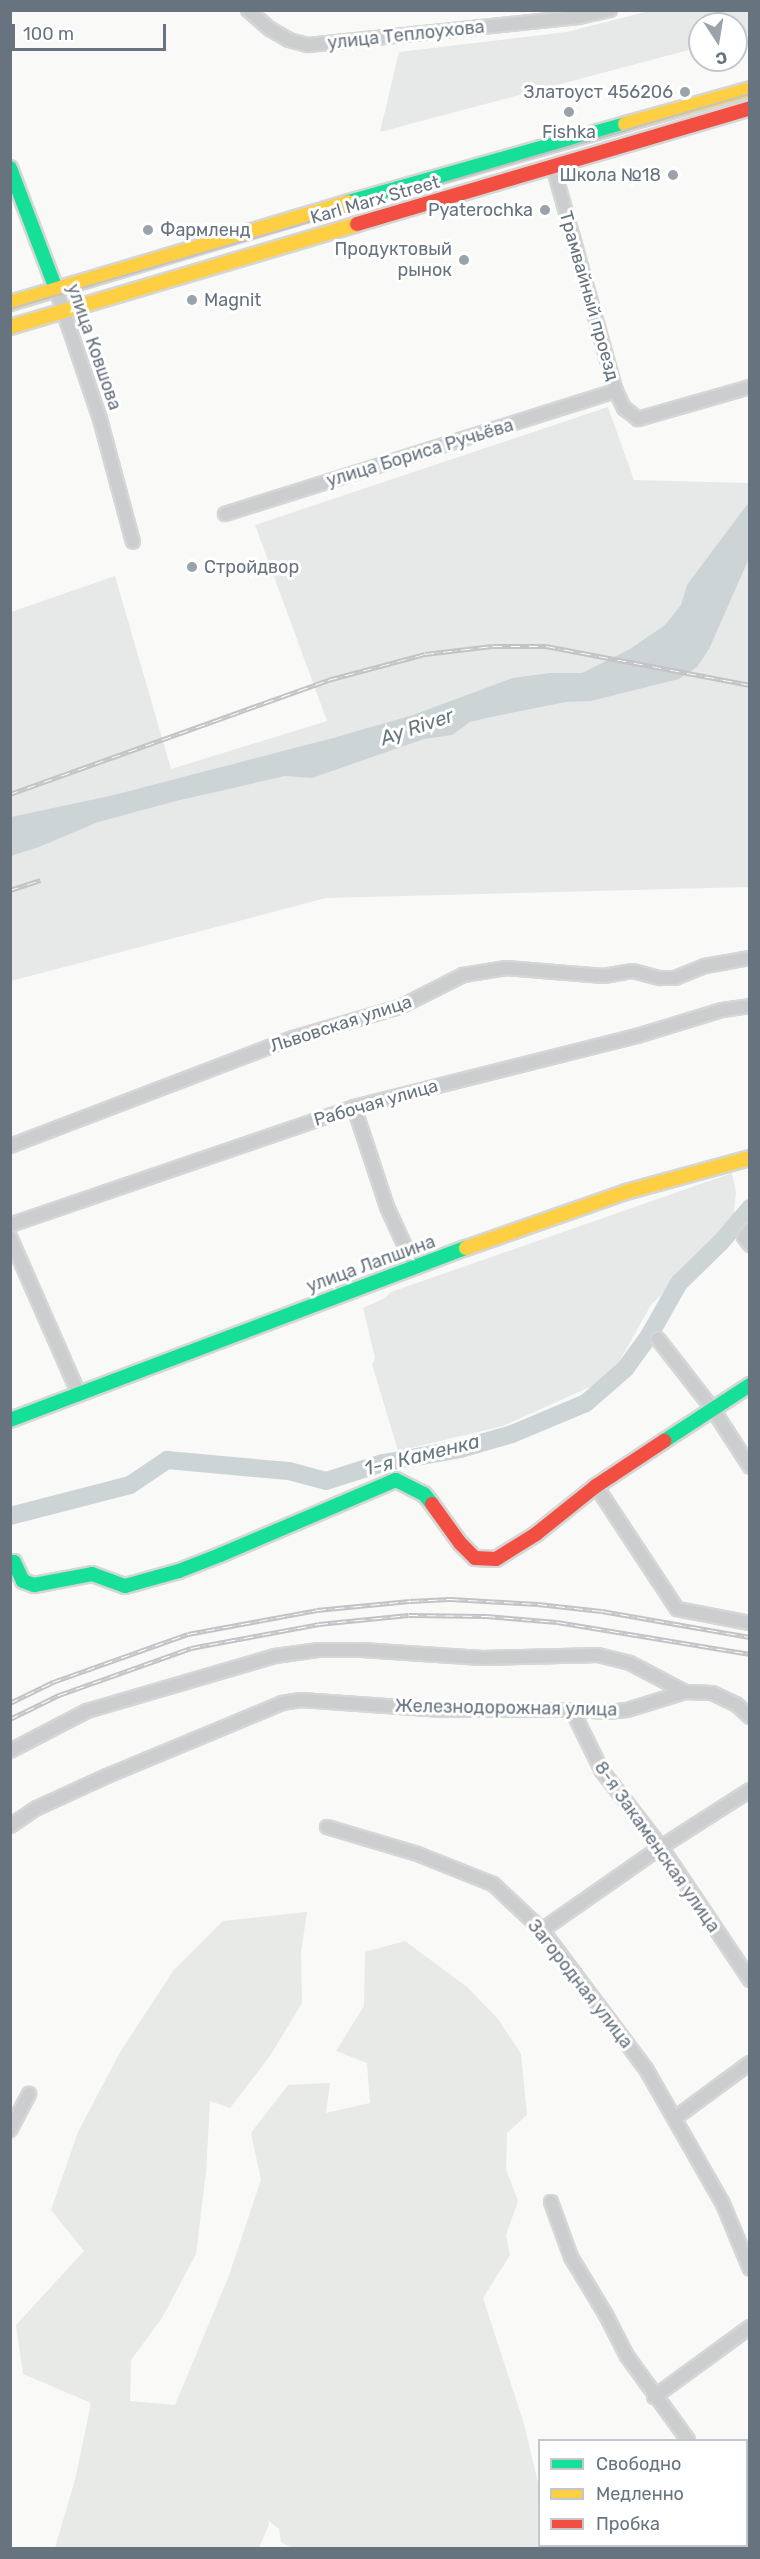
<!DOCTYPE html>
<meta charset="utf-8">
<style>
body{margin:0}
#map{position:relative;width:760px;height:2559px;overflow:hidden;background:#f9f9f8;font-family:Rubik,sans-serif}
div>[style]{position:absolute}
.built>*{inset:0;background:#e7e9e8}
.green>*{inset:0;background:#e7eae6}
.water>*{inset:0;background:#cdd4d6}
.river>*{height:18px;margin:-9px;padding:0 9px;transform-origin:9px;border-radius:9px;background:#cdd4d6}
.roads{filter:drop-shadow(2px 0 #d5d6d6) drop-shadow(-2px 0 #d5d6d6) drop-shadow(0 2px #d5d6d6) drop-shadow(0 -2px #d5d6d6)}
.street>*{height:12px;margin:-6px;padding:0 6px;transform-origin:6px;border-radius:6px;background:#cccdce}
.fast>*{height:14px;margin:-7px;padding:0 7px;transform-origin:7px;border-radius:7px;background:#16e098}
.slow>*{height:14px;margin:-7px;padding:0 7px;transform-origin:7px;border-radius:7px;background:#ffcf43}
.jam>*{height:14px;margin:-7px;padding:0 7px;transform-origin:7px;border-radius:7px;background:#f24e42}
.tram>*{height:1.5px;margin:-0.75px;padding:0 0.75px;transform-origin:0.75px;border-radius:0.75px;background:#c3c3c5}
.rail>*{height:5px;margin-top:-2.5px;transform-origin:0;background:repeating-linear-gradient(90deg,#fff 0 9px,#c3c3c5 0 18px);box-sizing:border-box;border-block:2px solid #c3c3c5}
.dots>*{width:16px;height:16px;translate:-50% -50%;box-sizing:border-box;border:3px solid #fff;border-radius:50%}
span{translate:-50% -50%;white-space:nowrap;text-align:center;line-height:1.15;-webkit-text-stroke:6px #fff;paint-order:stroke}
.street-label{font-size:18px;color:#677480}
.poi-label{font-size:18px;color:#677480}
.right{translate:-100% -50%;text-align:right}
.left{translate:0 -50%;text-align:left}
.water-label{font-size:20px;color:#677980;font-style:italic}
.frame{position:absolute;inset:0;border:12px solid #677480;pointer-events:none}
.legend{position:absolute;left:538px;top:2439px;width:210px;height:108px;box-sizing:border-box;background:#fff;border:2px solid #c2c7cc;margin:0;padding:8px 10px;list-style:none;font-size:18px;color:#677480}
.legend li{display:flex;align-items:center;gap:12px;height:30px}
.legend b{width:30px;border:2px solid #c2c7cc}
.north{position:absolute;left:688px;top:12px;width:60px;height:60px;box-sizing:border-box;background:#fff;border:2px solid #c2c7cc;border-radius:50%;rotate:168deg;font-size:16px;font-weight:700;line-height:24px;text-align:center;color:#677480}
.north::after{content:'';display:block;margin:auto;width:21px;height:27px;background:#9aa3aa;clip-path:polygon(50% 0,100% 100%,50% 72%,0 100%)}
.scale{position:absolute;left:12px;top:24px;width:154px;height:27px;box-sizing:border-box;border:3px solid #677480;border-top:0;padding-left:8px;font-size:18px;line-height:21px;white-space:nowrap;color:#677480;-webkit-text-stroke:4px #fff;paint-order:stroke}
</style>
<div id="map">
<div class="built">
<div style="clip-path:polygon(653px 10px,749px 11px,749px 33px,736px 37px,736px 24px,700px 24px,700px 47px,380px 132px,399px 52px,567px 32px)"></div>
<div style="clip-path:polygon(608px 407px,634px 480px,749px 483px,749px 887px,326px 898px,11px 981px,11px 612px,115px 576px,171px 769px,327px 721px,255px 525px)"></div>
<div style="clip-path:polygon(732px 1173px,736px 1192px,733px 1223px,651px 1305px,610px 1378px,503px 1426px,398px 1451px,372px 1364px,375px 1358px,363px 1308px,385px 1298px,391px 1292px)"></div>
</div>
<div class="green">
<div style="clip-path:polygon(307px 1912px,301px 1952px,302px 2003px,270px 2056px,230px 2108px,210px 2101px,206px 2172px,196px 2254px,162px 2318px,131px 2360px,130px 2401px,175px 2405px,228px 2278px,261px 2180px,251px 2133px,288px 2085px,330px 2083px,326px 2113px,370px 2103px,367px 2063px,336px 2051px,364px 2006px,365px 1952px,405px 1941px,467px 1987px,498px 2019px,521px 2054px,527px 2115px,507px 2133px,506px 2169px,518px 2201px,506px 2235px,510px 2255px,483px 2298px,524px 2424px,539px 2487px,540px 2546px,553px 2546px,554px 2548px,292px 2548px,281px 2542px,279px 2529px,268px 2520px,269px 2524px,259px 2548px,55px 2548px,76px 2476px,91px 2403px,23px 2374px,16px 2325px,84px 2251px,51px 2210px,78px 2132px,119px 2054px,173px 1971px,223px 1921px)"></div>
</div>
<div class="water">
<div style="clip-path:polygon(749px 502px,749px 556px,747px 563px,709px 649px,697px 667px,679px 679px,591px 701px,566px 702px,491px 717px,470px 722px,452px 735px,424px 739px,312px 778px,285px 776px,176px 801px,98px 822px,39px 847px,11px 856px,11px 817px,114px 795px,333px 738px,413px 715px,513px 678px,550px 673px,582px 673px,630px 649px,665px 625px,681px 605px,687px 585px)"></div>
</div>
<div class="river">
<div style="left:10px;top:1516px;width:124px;rotate:-14.5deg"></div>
<div style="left:130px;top:1485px;width:45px;rotate:-34deg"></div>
<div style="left:167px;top:1460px;width:122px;rotate:5.2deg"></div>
<div style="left:289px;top:1471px;width:38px;rotate:15deg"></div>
<div style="left:326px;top:1481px;width:60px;rotate:-17.5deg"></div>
<div style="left:383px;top:1463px;width:78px;rotate:-10.3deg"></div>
<div style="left:460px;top:1449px;width:54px;rotate:-16.1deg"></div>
<div style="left:512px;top:1434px;width:80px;rotate:-22.7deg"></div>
<div style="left:586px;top:1403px;width:52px;rotate:-41.1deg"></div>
<div style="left:625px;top:1369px;width:41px;rotate:-54deg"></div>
<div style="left:649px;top:1336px;width:61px;rotate:-60.5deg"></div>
<div style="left:679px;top:1283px;width:59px;rotate:-44.3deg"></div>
<div style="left:721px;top:1242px;width:45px;rotate:-49.5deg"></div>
</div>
<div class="roads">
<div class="street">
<div style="left:248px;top:10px;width:29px;rotate:41deg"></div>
<div style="left:270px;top:29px;width:22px;rotate:30deg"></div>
<div style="left:289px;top:40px;width:20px;rotate:15deg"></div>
<div style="left:308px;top:45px;width:272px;rotate:-5.9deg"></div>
<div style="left:579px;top:17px;width:32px;rotate:-13deg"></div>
<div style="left:553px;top:166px;width:234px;rotate:74.4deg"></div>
<div style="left:616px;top:391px;width:19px;rotate:65deg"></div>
<div style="left:624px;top:408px;width:18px;rotate:38deg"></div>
<div style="left:638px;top:419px;width:116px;rotate:-15.9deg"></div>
<div style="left:56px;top:289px;width:137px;rotate:71.3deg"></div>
<div style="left:100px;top:419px;width:127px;rotate:75deg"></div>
<div style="left:225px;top:514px;width:410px;rotate:-17.5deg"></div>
<div style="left:354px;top:1107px;width:105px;rotate:71.7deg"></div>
<div style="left:387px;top:1207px;width:65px;rotate:65.4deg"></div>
<div style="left:10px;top:1146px;width:303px;rotate:-20.9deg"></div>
<div style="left:293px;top:1038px;width:111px;rotate:-16.2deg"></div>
<div style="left:400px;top:1007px;width:71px;rotate:-26.9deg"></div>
<div style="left:463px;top:975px;width:44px;rotate:-9.2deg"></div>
<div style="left:506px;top:968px;width:98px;rotate:4.7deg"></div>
<div style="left:604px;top:976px;width:29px;rotate:-10deg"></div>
<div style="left:633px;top:971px;width:28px;rotate:15deg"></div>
<div style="left:660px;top:978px;width:15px"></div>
<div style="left:675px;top:978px;width:32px;rotate:-22deg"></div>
<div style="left:705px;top:966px;width:46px;rotate:-10.1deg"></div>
<div style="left:10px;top:1225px;width:364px;rotate:-18.9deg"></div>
<div style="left:354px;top:1107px;width:292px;rotate:-14.1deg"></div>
<div style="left:637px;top:1036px;width:89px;rotate:-17deg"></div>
<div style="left:722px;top:1010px;width:28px;rotate:-8deg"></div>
<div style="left:750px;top:1230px;width:9px;rotate:131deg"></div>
<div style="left:744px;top:1237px;width:10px;rotate:53deg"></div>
<div style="left:10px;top:1237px;width:171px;rotate:66.3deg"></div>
<div style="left:658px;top:1339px;width:88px;rotate:52deg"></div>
<div style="left:712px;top:1408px;width:70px;rotate:57.2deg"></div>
<div style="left:596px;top:1486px;width:147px;rotate:56.6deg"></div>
<div style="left:677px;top:1609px;width:74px;rotate:10.9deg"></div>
<div style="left:572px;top:1710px;width:68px;rotate:63.8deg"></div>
<div style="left:602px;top:1771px;width:96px;rotate:52.2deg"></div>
<div style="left:661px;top:1847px;width:160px;rotate:56.2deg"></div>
<div style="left:10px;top:1751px;width:87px;rotate:-27.5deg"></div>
<div style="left:87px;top:1711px;width:196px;rotate:-16.3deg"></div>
<div style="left:275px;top:1656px;width:43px;rotate:-7.9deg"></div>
<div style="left:318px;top:1650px;width:44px"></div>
<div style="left:362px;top:1650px;width:120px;rotate:3.8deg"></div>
<div style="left:482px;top:1658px;width:116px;rotate:-1.5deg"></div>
<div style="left:598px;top:1655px;width:33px;rotate:14deg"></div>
<div style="left:630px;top:1663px;width:62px;rotate:27.8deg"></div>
<div style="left:10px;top:1826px;width:32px;rotate:-34deg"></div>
<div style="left:37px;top:1808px;width:77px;rotate:-24.6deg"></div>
<div style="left:107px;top:1776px;width:190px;rotate:-22.6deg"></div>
<div style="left:282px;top:1703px;width:19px;rotate:-9deg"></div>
<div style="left:301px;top:1700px;width:142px;rotate:4deg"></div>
<div style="left:443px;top:1710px;width:129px"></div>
<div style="left:572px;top:1710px;width:35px;rotate:3deg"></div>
<div style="left:607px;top:1712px;width:20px;rotate:-6deg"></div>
<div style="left:627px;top:1710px;width:61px;rotate:-17.2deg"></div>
<div style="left:685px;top:1692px;width:27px;rotate:2deg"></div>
<div style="left:712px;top:1693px;width:26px;rotate:25deg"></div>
<div style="left:736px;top:1704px;width:19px;rotate:43deg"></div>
<div style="left:327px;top:1827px;width:92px;rotate:16.5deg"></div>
<div style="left:415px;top:1853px;width:84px;rotate:21.7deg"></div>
<div style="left:493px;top:1884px;width:67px;rotate:43.2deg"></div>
<div style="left:542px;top:1930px;width:174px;rotate:53.2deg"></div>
<div style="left:646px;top:2069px;width:155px;rotate:60.3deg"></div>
<div style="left:723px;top:2204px;width:70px;rotate:67.4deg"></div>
<div style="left:542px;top:1930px;width:145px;rotate:-34.9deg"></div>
<div style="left:661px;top:1847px;width:106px;rotate:-32.6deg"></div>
<div style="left:675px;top:2118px;width:93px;rotate:-36.3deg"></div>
<div style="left:10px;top:2130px;width:41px;rotate:-62.2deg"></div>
<div style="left:551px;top:2202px;width:59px;rotate:70deg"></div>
<div style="left:571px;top:2257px;width:68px;rotate:58.9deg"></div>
<div style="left:606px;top:2315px;width:46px;rotate:62.9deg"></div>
<div style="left:627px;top:2356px;width:104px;rotate:54deg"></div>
<div style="left:654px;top:2397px;width:119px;rotate:-36.1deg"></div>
<div style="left:746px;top:2511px;width:5px;rotate:37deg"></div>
<div style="left:649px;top:2546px;width:4px;rotate:34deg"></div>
</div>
<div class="fast">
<div style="left:10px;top:168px;width:129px;rotate:69.2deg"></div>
<div style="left:348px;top:202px;width:288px;rotate:-15.7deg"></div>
<div style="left:10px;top:1420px;width:487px;rotate:-20.7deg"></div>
<div style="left:664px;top:1441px;width:103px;rotate:-33.1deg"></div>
<div style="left:10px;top:1562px;width:4px"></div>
<div style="left:14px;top:1562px;width:21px;rotate:65deg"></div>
<div style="left:23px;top:1581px;width:12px;rotate:20deg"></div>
<div style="left:34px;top:1585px;width:59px;rotate:-10.7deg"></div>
<div style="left:92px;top:1574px;width:35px;rotate:20deg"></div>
<div style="left:125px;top:1586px;width:56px;rotate:-15.5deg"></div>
<div style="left:179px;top:1571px;width:44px;rotate:-21.3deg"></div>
<div style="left:220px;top:1555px;width:191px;rotate:-23.1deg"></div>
<div style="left:396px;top:1480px;width:31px;rotate:27deg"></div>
<div style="left:424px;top:1494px;width:13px;rotate:51deg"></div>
</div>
<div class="slow">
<div style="left:625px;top:124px;width:130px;rotate:-15.6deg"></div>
<div style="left:10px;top:303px;width:353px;rotate:-16.6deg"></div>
<div style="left:10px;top:327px;width:362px;rotate:-16.5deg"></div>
<div style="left:466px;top:1248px;width:170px;rotate:-19.3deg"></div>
<div style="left:626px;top:1192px;width:129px;rotate:-15.3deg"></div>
</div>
<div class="jam">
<div style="left:357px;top:224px;width:410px;rotate:-16.4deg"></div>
<div style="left:432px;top:1504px;width:48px;rotate:54.3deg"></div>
<div style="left:460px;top:1543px;width:21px;rotate:45deg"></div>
<div style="left:475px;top:1558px;width:21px;rotate:3deg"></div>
<div style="left:496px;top:1559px;width:47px;rotate:-32deg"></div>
<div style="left:536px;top:1534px;width:77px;rotate:-38.7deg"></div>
<div style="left:596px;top:1486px;width:82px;rotate:-33.5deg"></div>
</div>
</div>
<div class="tram">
<div style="left:10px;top:309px;width:771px;rotate:-16.2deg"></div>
</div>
<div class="rail">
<div style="left:10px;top:794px;width:338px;rotate:-19.7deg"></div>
<div style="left:328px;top:680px;width:100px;rotate:-15deg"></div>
<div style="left:425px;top:654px;width:68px;rotate:-6.7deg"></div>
<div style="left:493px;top:646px;width:53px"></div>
<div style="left:546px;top:646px;width:208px;rotate:10.8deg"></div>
<div style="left:10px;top:890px;width:32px;rotate:-18deg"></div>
<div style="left:10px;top:1703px;width:48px;rotate:-26deg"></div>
<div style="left:53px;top:1682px;width:143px;rotate:-19.6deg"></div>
<div style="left:188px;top:1634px;width:131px;rotate:-10.5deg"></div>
<div style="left:317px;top:1610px;width:93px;rotate:-5.5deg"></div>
<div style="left:410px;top:1601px;width:40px;rotate:-2.9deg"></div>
<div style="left:450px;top:1599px;width:88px;rotate:3.3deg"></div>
<div style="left:538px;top:1604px;width:64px;rotate:6.2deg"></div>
<div style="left:602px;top:1611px;width:150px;rotate:10deg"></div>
<div style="left:10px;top:1719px;width:55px;rotate:-26.1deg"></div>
<div style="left:59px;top:1695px;width:140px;rotate:-19.6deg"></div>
<div style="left:191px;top:1648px;width:130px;rotate:-10.6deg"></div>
<div style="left:319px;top:1624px;width:90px;rotate:-5.7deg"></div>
<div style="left:409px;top:1615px;width:77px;rotate:0.7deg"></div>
<div style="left:486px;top:1616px;width:71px;rotate:4.8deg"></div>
<div style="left:557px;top:1622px;width:196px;rotate:9.4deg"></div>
</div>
<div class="dots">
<div style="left:685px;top:92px;background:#9aa3aa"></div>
<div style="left:569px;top:112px;background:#9aa3aa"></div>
<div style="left:673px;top:175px;background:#9aa3aa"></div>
<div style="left:545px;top:210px;background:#9aa3aa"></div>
<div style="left:148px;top:230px;background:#9aa3aa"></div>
<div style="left:464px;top:260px;background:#9aa3aa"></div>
<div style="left:192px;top:300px;background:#9aa3aa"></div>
<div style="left:192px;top:567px;background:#9aa3aa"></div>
</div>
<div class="street-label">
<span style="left:406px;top:35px;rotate:-6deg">улица Теплоухова</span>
<span style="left:375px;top:200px;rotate:-16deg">Karl Marx Street</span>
<span style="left:589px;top:296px;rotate:74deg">Трамвайный проезд</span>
<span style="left:94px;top:347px;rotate:71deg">улица Ковшова</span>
<span style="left:420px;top:453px;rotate:-17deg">улица Бориса Ручьёва</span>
<span style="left:341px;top:1024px;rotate:-18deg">Львовская улица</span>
<span style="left:376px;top:1103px;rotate:-16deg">Рабочая улица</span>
<span style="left:371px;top:1264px;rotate:-20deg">улица Лапшина</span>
<span style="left:506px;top:1708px;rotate:1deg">Железнодорожная улица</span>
<span style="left:657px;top:1847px;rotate:55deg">8-я Закаменская улица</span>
<span style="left:580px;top:1984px;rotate:52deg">Загородная улица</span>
</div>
<div class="poi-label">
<span class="right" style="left:673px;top:92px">Златоуст 456206</span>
<span style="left:569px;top:132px">Fishka</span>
<span class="right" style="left:661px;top:175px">Школа №18</span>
<span class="right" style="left:533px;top:210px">Pyaterochka</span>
<span class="left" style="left:160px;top:230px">Фармленд</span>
<span class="right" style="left:452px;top:260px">Продуктовый<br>рынок</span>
<span class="left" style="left:204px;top:300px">Magnit</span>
<span class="left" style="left:204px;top:567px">Стройдвор</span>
</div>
<div class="water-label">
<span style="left:417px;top:727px;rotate:-19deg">Ay River</span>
<span style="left:422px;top:1455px;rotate:-14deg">1-я Каменка</span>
</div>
<div class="frame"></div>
<ul class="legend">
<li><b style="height:8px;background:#16e098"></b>Свободно</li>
<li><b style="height:8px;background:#ffcf43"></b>Медленно</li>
<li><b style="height:8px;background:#f24e42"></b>Пробка</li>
</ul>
<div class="north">С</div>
<div class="scale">100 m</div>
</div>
